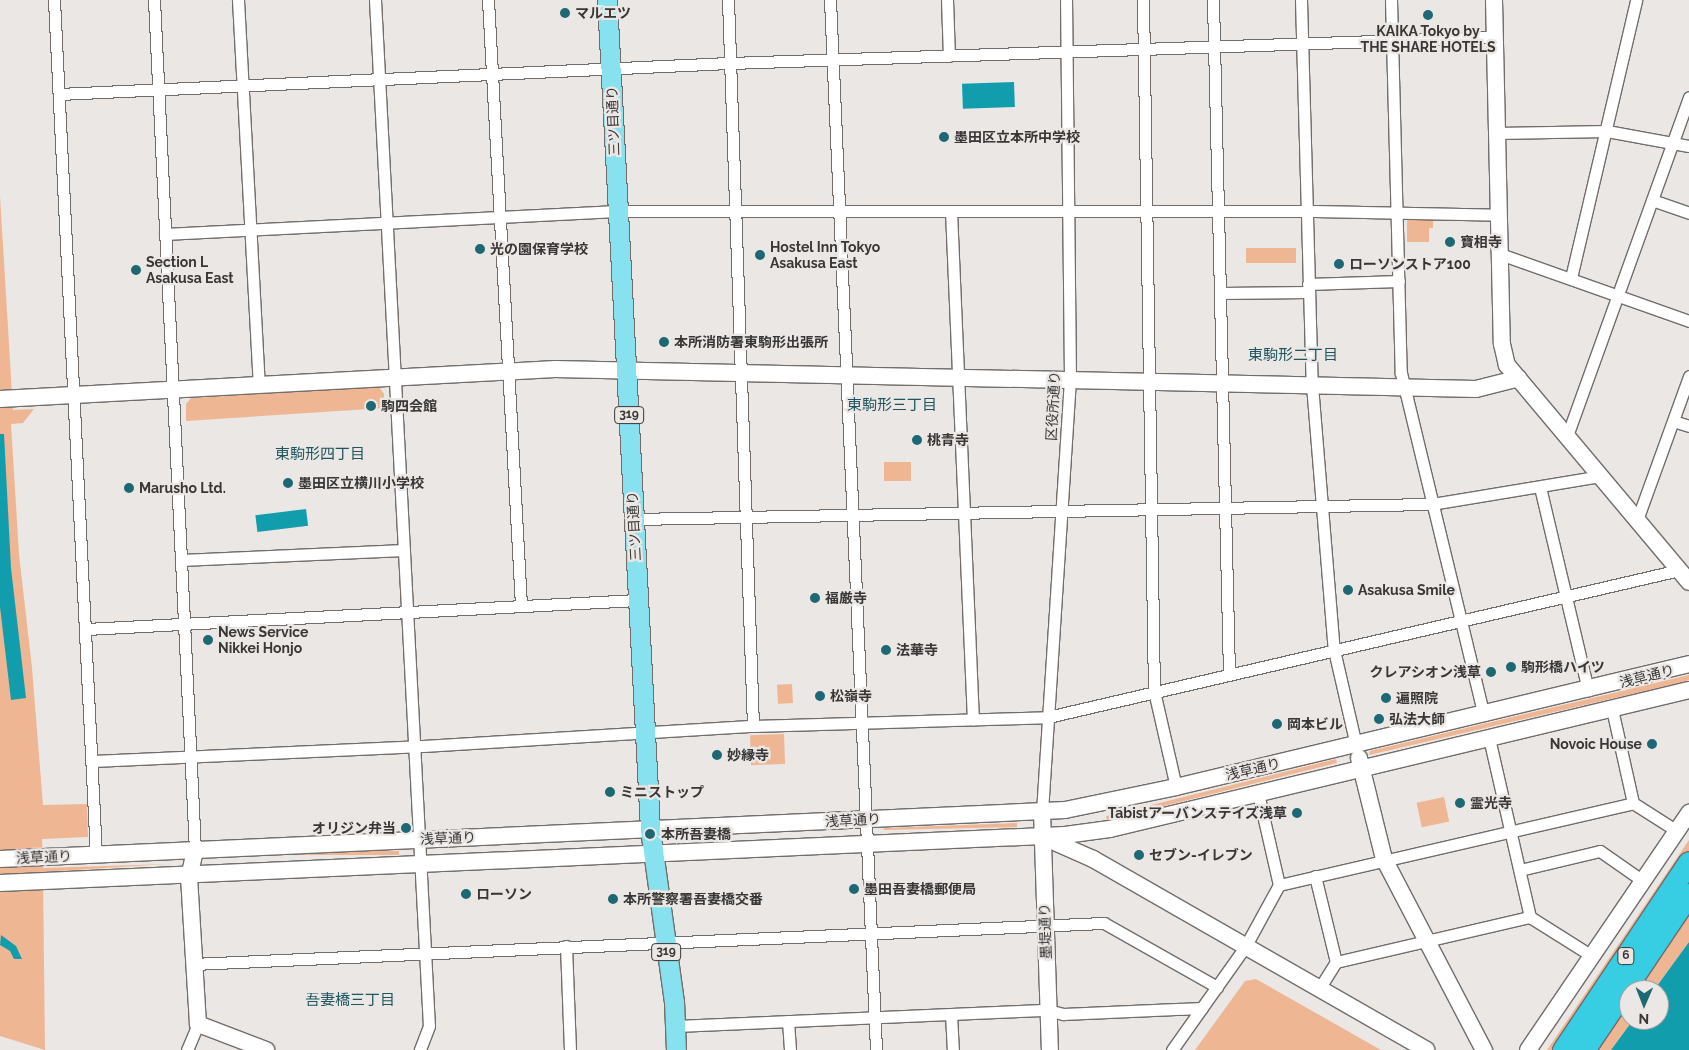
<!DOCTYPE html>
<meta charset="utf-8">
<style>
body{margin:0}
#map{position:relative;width:1689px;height:1050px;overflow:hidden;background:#ebe7e5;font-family:Raleway,"Noto Sans JP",sans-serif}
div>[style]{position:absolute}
.green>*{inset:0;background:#efb694;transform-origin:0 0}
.water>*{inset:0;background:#129dad;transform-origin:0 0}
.roads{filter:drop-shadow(1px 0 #716d6b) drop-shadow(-1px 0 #716d6b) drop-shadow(0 1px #716d6b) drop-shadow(0 -1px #716d6b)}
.street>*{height:11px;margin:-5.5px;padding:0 5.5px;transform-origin:5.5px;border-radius:5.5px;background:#fff}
.secondary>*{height:16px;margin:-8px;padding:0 8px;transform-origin:8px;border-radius:8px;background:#fff}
.primary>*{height:19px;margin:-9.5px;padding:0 9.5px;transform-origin:9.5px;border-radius:9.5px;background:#87e1ee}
.highway>*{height:21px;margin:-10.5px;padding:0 10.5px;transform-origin:10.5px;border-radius:10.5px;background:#37cde2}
.dots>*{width:14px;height:14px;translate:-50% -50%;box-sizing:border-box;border:2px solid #ebe7e5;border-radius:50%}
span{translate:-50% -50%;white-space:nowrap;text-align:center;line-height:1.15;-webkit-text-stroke:4.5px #ebe7e5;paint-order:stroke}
.shield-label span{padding:1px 4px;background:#ebe7e5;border:1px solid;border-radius:4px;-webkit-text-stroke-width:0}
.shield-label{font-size:12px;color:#383736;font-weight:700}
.poi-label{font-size:14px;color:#383736;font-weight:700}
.left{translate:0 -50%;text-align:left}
.right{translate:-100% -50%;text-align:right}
.street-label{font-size:14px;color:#383736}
.neighbourhood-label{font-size:15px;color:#1c555e}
.north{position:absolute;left:1619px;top:980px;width:50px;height:50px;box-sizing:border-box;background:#ebe7e5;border:1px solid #a3a19f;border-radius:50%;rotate:181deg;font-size:14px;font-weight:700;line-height:20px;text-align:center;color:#383736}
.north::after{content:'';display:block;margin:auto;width:18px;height:22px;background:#1d6872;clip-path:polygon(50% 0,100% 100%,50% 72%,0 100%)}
</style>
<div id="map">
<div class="green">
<div style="clip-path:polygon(0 196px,13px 410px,34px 409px,23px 423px,11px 424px,19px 554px,32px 668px,43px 805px,87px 804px,88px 837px,42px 839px,43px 868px,168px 864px,43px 872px,45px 1050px,0 1036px)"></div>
<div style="clip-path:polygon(1407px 220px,1433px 220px,1433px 228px,1429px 228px,1429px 242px,1407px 242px)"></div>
<div style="left:1296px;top:248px;width:15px;height:50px;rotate:90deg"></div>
<div style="clip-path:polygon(379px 387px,384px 394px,384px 408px,186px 421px,186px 404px,191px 398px)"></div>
<div style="left:884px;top:462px;width:27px;height:19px"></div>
<div style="clip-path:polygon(1689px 675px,1689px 680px,1679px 683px,1369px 755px,1370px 751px)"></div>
<div style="left:792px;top:684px;width:19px;height:15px;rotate:87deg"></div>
<div style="left:784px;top:734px;width:30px;height:34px;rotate:88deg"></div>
<div style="left:1336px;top:759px;width:4px;height:237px;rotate:76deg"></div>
<div style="left:1444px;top:797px;width:25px;height:28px;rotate:78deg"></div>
<div style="clip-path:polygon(1017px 823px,1017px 827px,883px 830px,885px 828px)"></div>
<div style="clip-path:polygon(1689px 840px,1689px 942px,1654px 990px,1629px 990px,1629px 1020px,1633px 1020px,1611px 1050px,1547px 1050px)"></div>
<div style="left:399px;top:851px;width:4px;height:185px;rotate:90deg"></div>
<div style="clip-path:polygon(1256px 979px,1381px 1050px,1195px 1050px,1245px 981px)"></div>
</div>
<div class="water">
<div style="left:1014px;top:82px;width:25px;height:52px;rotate:88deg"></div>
<div style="clip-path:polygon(0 434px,4px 434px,11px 568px,26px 698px,11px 700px,0 607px)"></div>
<div style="left:306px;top:509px;width:17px;height:51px;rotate:83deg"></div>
<div style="clip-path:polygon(1px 935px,16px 946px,22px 959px,14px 959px,10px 951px,0 945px)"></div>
<div style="clip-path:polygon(1689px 942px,1689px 1050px,1611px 1050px,1633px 1020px,1659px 1020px,1659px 990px,1654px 990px)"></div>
</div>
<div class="roads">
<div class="street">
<div style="left:54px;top:0;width:856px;rotate:87.19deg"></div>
<div style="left:154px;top:0;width:852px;rotate:87.24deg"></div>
<div style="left:238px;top:0;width:385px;rotate:86.9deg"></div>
<div style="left:375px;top:0;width:1027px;rotate:86.99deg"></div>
<div style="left:429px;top:1026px;width:26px;rotate:111deg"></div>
<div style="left:488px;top:0;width:607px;rotate:86.88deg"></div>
<div style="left:728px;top:0;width:726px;rotate:88.03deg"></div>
<div style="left:830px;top:0;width:1051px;rotate:87.49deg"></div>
<div style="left:947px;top:0;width:56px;rotate:88deg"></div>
<div style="left:1143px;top:0;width:691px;rotate:89.09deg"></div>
<div style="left:1154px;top:691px;width:98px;rotate:77.1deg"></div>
<div style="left:1213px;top:0;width:674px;rotate:88.64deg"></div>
<div style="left:1301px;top:0;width:385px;rotate:88.4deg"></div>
<div style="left:1312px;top:385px;width:266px;rotate:85.3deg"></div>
<div style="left:1334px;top:650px;width:98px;rotate:77deg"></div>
<div style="left:1391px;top:0;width:373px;rotate:88.5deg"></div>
<div style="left:1401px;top:373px;width:352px;rotate:76.4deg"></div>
<div style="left:59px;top:94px;width:672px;rotate:-2.65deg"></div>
<div style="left:730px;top:63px;width:765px;rotate:-1.95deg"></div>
<div style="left:1497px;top:133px;width:110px;rotate:-1deg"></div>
<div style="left:1607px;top:131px;width:83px;rotate:10.4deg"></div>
<div style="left:1652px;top:200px;width:39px;rotate:19deg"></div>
<div style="left:951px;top:211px;width:509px;rotate:87.53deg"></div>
<div style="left:165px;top:234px;width:452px;rotate:-2.9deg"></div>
<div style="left:616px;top:211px;width:699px"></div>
<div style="left:1315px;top:211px;width:184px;rotate:1.2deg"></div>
<div style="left:1500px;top:254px;width:201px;rotate:19.5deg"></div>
<div style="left:1571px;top:278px;width:285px;rotate:-76.8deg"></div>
<div style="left:1308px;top:284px;width:91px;rotate:-1.9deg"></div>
<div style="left:1221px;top:293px;width:87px;rotate:-0.7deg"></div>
<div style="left:1673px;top:421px;width:17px;rotate:17deg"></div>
<div style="left:1567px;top:436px;width:360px;rotate:-70.2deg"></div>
<div style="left:1540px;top:487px;width:209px;rotate:76.7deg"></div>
<div style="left:634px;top:519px;width:798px;rotate:-1.08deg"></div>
<div style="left:1432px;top:504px;width:171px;rotate:-9.4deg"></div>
<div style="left:1637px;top:520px;width:153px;rotate:-70.1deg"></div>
<div style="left:181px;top:560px;width:223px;rotate:-2.6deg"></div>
<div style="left:86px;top:629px;width:552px;rotate:-3.01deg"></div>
<div style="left:1612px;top:709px;width:96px;rotate:77.4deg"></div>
<div style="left:1489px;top:738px;width:184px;rotate:77.1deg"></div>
<div style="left:93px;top:761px;width:330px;rotate:-2.6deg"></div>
<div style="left:423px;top:746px;width:331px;rotate:-3.5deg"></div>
<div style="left:753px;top:726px;width:295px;rotate:-1.7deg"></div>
<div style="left:1048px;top:717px;width:648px;rotate:-13.11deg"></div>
<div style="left:1042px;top:812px;width:434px;rotate:-86.3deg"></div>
<div style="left:1070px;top:379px;width:379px;rotate:-90.6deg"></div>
<div style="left:1520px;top:870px;width:82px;rotate:-13.4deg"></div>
<div style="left:1600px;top:851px;width:52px;rotate:34.9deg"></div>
<div style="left:1315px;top:876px;width:89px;rotate:76.3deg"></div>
<div style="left:1279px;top:885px;width:363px;rotate:-13deg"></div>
<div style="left:1633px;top:803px;width:52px;rotate:32.5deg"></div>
<div style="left:566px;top:946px;width:104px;rotate:87.8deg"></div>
<div style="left:193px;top:964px;width:912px;rotate:-2.58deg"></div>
<div style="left:1104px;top:923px;width:130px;rotate:29.5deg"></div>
<div style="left:1319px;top:989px;width:32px;rotate:-58deg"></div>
<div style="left:1336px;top:962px;width:199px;rotate:-13.1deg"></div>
<div style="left:1530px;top:917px;width:73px;rotate:32.2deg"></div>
<div style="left:951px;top:1014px;width:36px;rotate:87deg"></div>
<div style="left:788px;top:1021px;width:29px;rotate:86deg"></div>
<div style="left:676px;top:1026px;width:372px;rotate:-2.5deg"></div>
<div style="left:1048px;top:1010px;width:16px;rotate:15deg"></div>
<div style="left:1063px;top:1014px;width:139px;rotate:-2.5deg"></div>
<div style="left:187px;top:1050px;width:28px;rotate:-67deg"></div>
<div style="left:1172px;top:1050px;width:126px;rotate:-54.7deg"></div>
<div style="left:1245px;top:947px;width:71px;rotate:-61.3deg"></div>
<div style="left:1279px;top:885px;width:94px;rotate:-102.9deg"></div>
</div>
<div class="secondary">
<div style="left:1494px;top:0;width:344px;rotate:88.7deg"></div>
<div style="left:1502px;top:344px;width:22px;rotate:77deg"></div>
<div style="left:1507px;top:365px;width:283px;rotate:50deg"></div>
<div style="left:0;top:399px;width:556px;rotate:-3.09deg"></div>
<div style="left:555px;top:369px;width:921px;rotate:1.24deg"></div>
<div style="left:1476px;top:389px;width:44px;rotate:-14.3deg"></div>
<div style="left:1359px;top:758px;width:104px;rotate:76.1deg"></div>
<div style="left:1384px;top:859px;width:216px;rotate:62.4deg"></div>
<div style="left:1042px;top:812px;width:238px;rotate:88.1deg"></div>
<div style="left:1043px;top:837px;width:55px;rotate:23.7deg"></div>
<div style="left:1093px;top:859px;width:384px;rotate:29.8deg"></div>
<div style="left:195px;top:851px;width:27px;rotate:103deg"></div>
<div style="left:189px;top:877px;width:147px;rotate:86.5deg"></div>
<div style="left:198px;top:1024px;width:73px;rotate:20.9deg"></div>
<div style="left:0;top:859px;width:1066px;rotate:-2.63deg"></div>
<div style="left:1065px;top:810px;width:113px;rotate:-11.7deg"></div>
<div style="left:1176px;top:787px;width:528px;rotate:-13.48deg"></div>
<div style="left:0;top:883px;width:1066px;rotate:-2.58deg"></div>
<div style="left:1065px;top:835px;width:45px;rotate:-7.6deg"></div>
<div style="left:1110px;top:829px;width:595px;rotate:-13.5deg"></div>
<div style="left:1528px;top:1050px;width:287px;rotate:-55.8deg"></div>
</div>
<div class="primary">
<div style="left:607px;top:0;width:830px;rotate:87.03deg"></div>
<div style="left:650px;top:829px;width:174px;rotate:82.1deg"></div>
<div style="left:674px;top:1001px;width:49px;rotate:87.7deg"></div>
</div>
<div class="highway">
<div style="left:1563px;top:1050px;width:226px;rotate:-56.2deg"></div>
<div style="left:1584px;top:1050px;width:188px;rotate:-56.1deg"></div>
</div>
</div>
<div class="dots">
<div style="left:565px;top:13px;background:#1d6872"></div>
<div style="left:1428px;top:15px;background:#1d6872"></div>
<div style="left:944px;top:137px;background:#1d6872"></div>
<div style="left:1450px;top:242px;background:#1d6872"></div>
<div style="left:480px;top:249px;background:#1d6872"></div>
<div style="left:760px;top:255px;background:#1d6872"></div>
<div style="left:1339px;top:264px;background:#1d6872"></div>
<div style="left:136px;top:270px;background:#1d6872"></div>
<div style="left:664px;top:342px;background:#1d6872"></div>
<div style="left:371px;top:406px;background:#1d6872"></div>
<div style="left:917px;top:440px;background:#1d6872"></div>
<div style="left:288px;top:483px;background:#1d6872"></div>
<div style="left:129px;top:488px;background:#1d6872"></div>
<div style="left:1348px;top:590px;background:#1d6872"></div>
<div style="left:815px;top:598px;background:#1d6872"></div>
<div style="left:208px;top:640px;background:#1d6872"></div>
<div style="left:886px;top:650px;background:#1d6872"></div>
<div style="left:1511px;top:667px;background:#1d6872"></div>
<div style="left:1491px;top:672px;background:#1d6872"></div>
<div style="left:820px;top:696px;background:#1d6872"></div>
<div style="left:1386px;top:698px;background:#1d6872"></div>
<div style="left:1379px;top:719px;background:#1d6872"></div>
<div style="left:1277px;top:724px;background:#1d6872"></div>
<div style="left:1652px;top:744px;background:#1d6872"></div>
<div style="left:717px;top:755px;background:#1d6872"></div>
<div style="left:610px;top:792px;background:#1d6872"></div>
<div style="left:1460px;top:803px;background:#1d6872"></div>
<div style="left:1297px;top:813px;background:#1d6872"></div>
<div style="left:406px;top:828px;background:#1d6872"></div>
<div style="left:650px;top:834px;background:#1d6872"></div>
<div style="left:1139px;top:855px;background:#1d6872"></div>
<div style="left:854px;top:889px;background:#1d6872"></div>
<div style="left:466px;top:894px;background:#1d6872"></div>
<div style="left:613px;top:899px;background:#1d6872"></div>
</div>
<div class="shield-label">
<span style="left:629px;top:415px">319</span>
<span style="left:666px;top:952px">319</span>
<span style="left:1626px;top:956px">6</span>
</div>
<div class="poi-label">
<span class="left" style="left:575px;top:13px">マルエツ</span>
<span style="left:1428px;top:39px">KAIKA Tokyo by<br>THE SHARE HOTELS</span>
<span class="left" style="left:954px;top:137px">墨田区立本所中学校</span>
<span class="left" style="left:1460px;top:242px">寶相寺</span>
<span class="left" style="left:770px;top:255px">Hostel Inn Tokyo<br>Asakusa East</span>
<span class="left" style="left:490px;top:249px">光の園保育学校</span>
<span class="left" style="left:146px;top:270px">Section L<br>Asakusa East</span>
<span class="left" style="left:1349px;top:264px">ローソンストア100</span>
<span class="left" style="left:674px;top:342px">本所消防署東駒形出張所</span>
<span class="left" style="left:381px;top:406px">駒四会館</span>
<span class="left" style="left:927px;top:440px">桃青寺</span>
<span class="left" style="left:298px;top:483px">墨田区立横川小学校</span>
<span class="left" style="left:139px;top:488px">Marusho Ltd.</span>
<span class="left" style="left:1358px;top:590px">Asakusa Smile</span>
<span class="left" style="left:825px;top:598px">福厳寺</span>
<span class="left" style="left:218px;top:640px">News Service<br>Nikkei Honjo</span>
<span class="left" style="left:896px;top:650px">法華寺</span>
<span class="left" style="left:1521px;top:667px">駒形橋ハイツ</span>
<span class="right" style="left:1481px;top:672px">クレアシオン浅草</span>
<span class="left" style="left:830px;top:696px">松嶺寺</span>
<span class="left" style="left:1396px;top:698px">遍照院</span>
<span class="left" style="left:1389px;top:719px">弘法大師</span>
<span class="left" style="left:1287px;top:724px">岡本ビル</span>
<span class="right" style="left:1642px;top:744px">Novoic House</span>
<span class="left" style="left:727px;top:755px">妙縁寺</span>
<span class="left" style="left:620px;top:792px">ミニストップ</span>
<span class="left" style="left:1470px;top:803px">霊光寺</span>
<span class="right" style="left:1287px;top:813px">Tabistアーバンステイズ浅草</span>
<span class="right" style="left:396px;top:828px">オリジン弁当</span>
<span class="left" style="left:661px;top:834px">本所吾妻橋</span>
<span class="left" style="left:1149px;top:855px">セブン-イレブン</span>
<span class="left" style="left:864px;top:889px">墨田吾妻橋郵便局</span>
<span class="left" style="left:476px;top:894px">ローソン</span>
<span class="left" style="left:623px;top:899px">本所警察署吾妻橋交番</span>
</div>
<div class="street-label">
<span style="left:613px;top:121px;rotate:-92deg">三ツ目通り</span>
<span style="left:1053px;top:406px;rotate:-87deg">区役所通り</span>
<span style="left:634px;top:526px;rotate:-93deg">三ツ目通り</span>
<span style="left:1647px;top:676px;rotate:-14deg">浅草通り</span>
<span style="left:1253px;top:769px;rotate:-13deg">浅草通り</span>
<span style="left:853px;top:820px;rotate:-3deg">浅草通り</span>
<span style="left:448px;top:838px;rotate:-2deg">浅草通り</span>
<span style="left:44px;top:857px;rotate:-3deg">浅草通り</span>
<span style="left:1045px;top:931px;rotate:-92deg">墨堤通り</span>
</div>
<div class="neighbourhood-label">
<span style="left:1293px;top:356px">東駒形二丁目</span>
<span style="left:892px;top:406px">東駒形三丁目</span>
<span style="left:320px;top:455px">東駒形四丁目</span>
<span style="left:350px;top:1001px">吾妻橋三丁目</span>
</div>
<div class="north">N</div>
</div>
